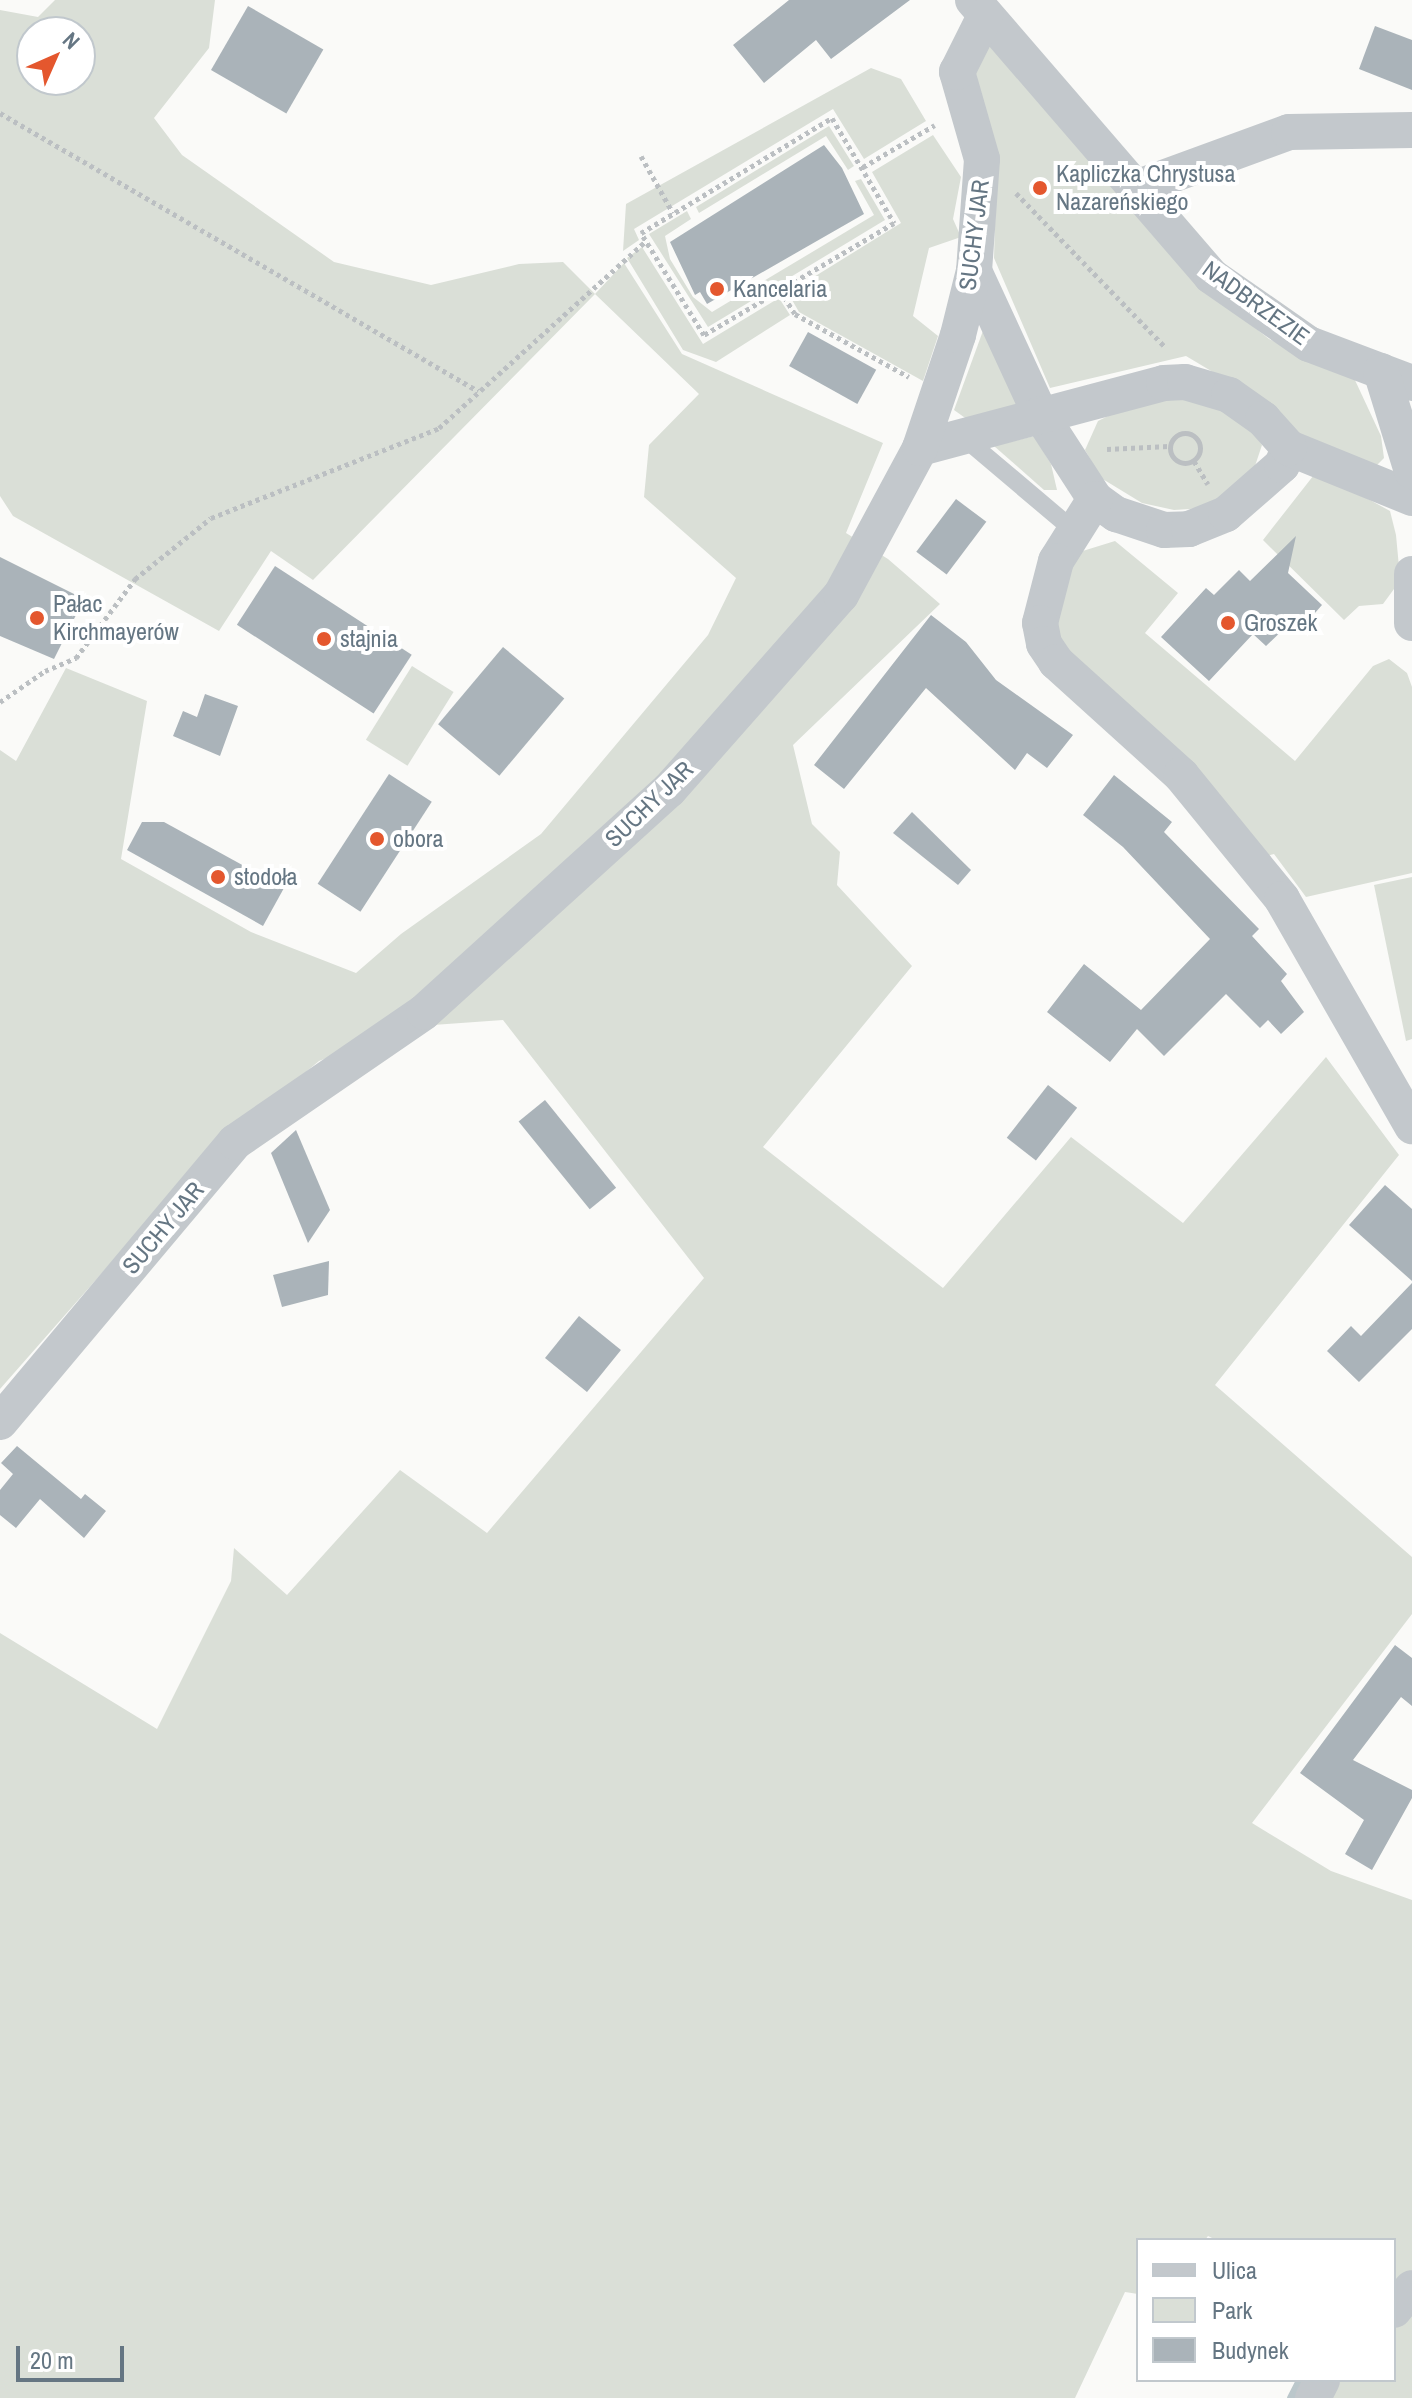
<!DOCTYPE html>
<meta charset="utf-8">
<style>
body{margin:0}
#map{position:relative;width:1412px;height:2398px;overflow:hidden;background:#fafaf8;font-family:"Archivo Narrow",sans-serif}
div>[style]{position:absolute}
.green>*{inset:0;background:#dadfd7;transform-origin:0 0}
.stream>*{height:11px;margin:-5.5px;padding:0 5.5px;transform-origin:5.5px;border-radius:5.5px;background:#bbc7cb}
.building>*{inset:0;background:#aab3b9;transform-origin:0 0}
.path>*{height:5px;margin-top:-2.5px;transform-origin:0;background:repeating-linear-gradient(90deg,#bbbfc2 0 4px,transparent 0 8px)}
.path>.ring{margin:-2.5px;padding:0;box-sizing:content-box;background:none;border:5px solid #bbbfc2;border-radius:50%}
.lane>*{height:18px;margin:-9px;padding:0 9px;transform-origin:9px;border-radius:9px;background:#c3c8cc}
.street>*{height:36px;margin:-18px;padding:0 18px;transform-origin:18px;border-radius:18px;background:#c3c8cc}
.dots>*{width:22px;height:22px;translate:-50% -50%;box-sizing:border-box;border:4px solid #fff;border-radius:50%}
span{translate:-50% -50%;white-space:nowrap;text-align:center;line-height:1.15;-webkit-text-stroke:8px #fff;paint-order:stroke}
.poi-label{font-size:24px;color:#657683}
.left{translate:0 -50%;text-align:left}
.street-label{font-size:24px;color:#657683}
.legend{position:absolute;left:1136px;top:2238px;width:260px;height:144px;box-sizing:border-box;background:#fff;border:2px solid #c1c8cd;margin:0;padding:10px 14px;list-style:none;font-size:24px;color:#657683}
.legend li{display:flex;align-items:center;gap:16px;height:40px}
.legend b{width:40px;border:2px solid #c1c8cd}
.north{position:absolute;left:16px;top:16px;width:80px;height:80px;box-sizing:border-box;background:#fff;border:2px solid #c1c8cd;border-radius:50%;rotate:45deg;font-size:22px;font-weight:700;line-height:32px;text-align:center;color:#657683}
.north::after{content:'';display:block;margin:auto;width:28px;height:36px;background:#e4572e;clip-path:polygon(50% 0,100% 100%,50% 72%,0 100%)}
.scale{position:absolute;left:16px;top:2346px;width:108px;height:36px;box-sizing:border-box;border:4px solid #657683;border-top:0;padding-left:10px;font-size:24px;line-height:28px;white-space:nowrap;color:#657683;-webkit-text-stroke:6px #fff;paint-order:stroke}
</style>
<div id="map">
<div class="green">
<div style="clip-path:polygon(evenodd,55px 0,215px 0,209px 48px,154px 118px,182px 155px,334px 262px,431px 285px,519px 264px,563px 262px,595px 294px,624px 263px,682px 354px,883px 443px,846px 533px,888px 559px,940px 604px,793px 745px,812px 824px,840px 852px,837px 885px,912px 966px,763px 1147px,943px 1288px,1071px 1137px,1183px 1223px,1326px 1057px,1399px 1155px,1215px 1385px,1412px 1557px,1412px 1614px,1252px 1823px,1331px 1871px,1412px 1900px,1412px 2273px,1394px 2294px,1394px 2240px,1216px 2240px,1208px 2236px,1205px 2240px,1138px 2240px,1138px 2294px,1125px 2292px,1075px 2398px,0 2398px,0 1633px,157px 1729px,231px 1581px,234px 1548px,287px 1595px,400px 1470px,487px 1533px,704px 1278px,503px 1020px,433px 1025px,392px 1033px,319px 1061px,203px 1158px,0 1389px,0 750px,16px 761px,66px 668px,147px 701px,121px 859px,251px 932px,356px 973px,401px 934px,541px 834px,708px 635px,736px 578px,644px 497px,649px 445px,699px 394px,595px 294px,313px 580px,271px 551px,219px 631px,13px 516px,0 496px,0 10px,38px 17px,55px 0,32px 32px,80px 32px,80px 80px,32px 80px,32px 32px)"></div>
<div style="clip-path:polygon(990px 44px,1190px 276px,1269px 339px,1354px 378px,1381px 436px,1384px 458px,1373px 469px,1313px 444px,1248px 393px,1186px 356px,1050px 388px,994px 258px,997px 159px,973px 63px)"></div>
<div style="clip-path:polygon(871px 68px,901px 79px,926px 121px,864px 159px,833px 109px,634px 229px,639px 240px,623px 251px,626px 204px)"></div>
<div style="clip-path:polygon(829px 126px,854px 166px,848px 170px,826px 136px,699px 213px,696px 207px)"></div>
<div style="clip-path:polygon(933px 135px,961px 177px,953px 219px,961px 237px,929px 248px,913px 316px,938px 336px,923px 381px,799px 312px,788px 293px,901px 223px,872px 172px)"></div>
<div style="clip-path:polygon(861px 179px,885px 220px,708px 327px,649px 234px,687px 211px,691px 219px,665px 236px,670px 259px,693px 297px,712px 312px,874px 215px,855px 181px)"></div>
<div style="clip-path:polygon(642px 247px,703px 344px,779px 298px,790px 315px,716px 362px,683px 350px,627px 258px)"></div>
<div style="clip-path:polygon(984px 328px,1018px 406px,968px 420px,954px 410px)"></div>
<div style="clip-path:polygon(1199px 397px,1246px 422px,1262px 445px,1253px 472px,1205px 508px,1174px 510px,1142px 503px,1101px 478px,1085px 450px,1098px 421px,1140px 400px)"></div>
<div style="clip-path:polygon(1034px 436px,1051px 464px,1057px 490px,1044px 490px,994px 446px)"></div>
<div style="clip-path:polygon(1317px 471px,1390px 511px,1396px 535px,1399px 567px,1394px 589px,1383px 604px,1359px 606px,1344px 620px,1263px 540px)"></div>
<div style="clip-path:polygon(1115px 541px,1178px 593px,1145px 633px,1295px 761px,1373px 666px,1389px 659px,1407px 673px,1412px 687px,1412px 873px,1306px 897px,1274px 854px,1263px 857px,1060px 649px,1051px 609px,1073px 554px)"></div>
<div style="left:412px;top:666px;width:49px;height:87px;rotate:32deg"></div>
<div style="clip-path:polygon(1412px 877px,1412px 1039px,1406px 1041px,1374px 885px)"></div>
<div style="clip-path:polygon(1412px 2313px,1412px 2398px,1329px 2398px,1341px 2380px,1394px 2380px,1394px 2330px)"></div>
</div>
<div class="stream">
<div style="left:1292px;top:2398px;width:20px;rotate:-63deg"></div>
</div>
<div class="building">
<div style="clip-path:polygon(789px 0,910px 0,831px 59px,816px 40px,764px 83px,733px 45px)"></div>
<div style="left:248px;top:6px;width:87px;height:74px;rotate:30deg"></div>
<div style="clip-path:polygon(1375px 26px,1412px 40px,1412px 90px,1359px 69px)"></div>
<div style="clip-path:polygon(824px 145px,842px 168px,864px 214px,707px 304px,700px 292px,695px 295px,670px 242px)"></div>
<div style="left:808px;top:332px;width:78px;height:39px;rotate:29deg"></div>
<div style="left:956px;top:499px;width:38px;height:66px;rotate:37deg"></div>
<div style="clip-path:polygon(1296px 536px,1288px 573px,1322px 605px,1300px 630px,1291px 622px,1266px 646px,1253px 634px,1209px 681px,1161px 637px,1206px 588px,1214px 595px,1239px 570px,1250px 581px)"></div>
<div style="clip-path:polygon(0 557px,84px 599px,54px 659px,0 636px)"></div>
<div style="left:275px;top:566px;width:163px;height:70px;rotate:33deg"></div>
<div style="clip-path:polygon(931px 615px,966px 642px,996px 680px,1073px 735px,1047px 768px,1027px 753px,1015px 770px,926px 688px,844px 789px,814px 765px)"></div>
<div style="left:503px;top:647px;width:80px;height:101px;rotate:40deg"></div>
<div style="clip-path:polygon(205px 694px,238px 706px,220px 756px,173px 736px,183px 711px,197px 717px)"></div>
<div style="left:389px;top:774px;width:51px;height:131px;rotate:33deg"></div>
<div style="clip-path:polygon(1114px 775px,1172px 822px,1164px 832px,1259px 929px,1252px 936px,1287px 974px,1281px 981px,1304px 1012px,1281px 1034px,1268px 1020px,1260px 1028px,1226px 994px,1164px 1056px,1137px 1029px,1110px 1062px,1047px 1012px,1084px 964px,1141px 1010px,1210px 939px,1123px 847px,1083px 815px)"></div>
<div style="clip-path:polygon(912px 812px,971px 870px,958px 885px,893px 833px)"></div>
<div style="clip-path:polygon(142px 822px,164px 822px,284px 888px,263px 926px,127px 850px)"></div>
<div style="left:1048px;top:1085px;width:37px;height:67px;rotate:38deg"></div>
<div style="left:545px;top:1100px;width:113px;height:34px;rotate:51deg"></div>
<div style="clip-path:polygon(296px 1130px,330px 1210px,308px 1243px,271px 1153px)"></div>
<div style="clip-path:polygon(1385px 1185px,1412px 1209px,1412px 1281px,1349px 1225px)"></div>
<div style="clip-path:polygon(329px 1261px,328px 1295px,282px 1307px,273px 1275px)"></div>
<div style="clip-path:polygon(1412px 1283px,1412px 1329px,1359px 1382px,1327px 1351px,1351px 1326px,1361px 1336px)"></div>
<div style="left:579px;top:1316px;width:54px;height:54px;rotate:39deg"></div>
<div style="clip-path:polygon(17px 1446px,81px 1499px,85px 1494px,106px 1511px,84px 1538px,40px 1499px,16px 1528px,0 1515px,0 1490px,13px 1474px,1px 1463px)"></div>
<div style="clip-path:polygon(1395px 1645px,1412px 1658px,1412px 1706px,1401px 1697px,1353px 1760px,1412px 1790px,1412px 1798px,1372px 1870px,1345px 1854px,1364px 1820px,1300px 1773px)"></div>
</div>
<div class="path">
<div style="left:0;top:113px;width:553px;rotate:30.18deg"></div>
<div style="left:832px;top:118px;width:122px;rotate:59.4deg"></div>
<div style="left:894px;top:223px;width:221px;rotate:149.5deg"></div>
<div style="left:704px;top:335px;width:120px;rotate:-121.7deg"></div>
<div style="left:641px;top:233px;width:223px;rotate:-31.1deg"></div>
<div style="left:641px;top:156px;width:65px;rotate:60.7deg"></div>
<div style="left:863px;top:167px;width:83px;rotate:-30.3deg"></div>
<div style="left:1016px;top:193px;width:214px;rotate:45.9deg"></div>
<div style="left:780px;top:290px;width:28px;rotate:58deg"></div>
<div style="left:795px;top:314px;width:130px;rotate:28.9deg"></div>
<div class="ring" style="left:1170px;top:433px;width:25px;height:25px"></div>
<div style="left:1107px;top:449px;width:62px;rotate:-2.8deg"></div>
<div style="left:1194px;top:461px;width:27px;rotate:59deg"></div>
<div style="left:0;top:702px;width:55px;rotate:-34.6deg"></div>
<div style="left:45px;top:671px;width:34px;rotate:-23deg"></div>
<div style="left:76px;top:658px;width:99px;rotate:-53.2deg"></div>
<div style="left:135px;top:579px;width:97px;rotate:-38.8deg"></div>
<div style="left:211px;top:518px;width:245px;rotate:-21.5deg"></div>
<div style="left:439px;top:428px;width:279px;rotate:-42.1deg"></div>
</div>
<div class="lane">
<div style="left:962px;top:436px;width:144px;rotate:40.2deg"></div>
</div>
<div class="street">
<div style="left:973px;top:0;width:364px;rotate:49.2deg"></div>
<div style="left:1211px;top:276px;width:119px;rotate:34.8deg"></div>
<div style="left:1309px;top:344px;width:110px;rotate:20.7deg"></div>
<div style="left:1136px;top:188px;width:163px;rotate:-20.1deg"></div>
<div style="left:1289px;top:132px;width:123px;rotate:-0.9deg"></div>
<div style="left:974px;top:271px;width:157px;rotate:65.2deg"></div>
<div style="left:1040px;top:414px;width:101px;rotate:57.1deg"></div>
<div style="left:1095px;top:499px;width:26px;rotate:36deg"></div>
<div style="left:1116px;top:514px;width:51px;rotate:18.4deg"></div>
<div style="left:1164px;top:530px;width:25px;rotate:-2deg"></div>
<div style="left:1189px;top:529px;width:40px;rotate:-22deg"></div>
<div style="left:1226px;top:514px;width:74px;rotate:-41.2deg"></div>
<div style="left:1282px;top:465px;width:18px;rotate:-68deg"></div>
<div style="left:1289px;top:448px;width:133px;rotate:22.1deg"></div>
<div style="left:1381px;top:371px;width:105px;rotate:72.8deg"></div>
<div style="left:920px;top:448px;width:253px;rotate:-14.9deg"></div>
<div style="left:1164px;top:383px;width:21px;rotate:-3deg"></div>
<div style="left:1185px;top:382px;width:46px;rotate:16.5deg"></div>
<div style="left:1229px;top:395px;width:42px;rotate:35.2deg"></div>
<div style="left:1263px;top:419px;width:39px;rotate:48deg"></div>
<div style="left:1095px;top:499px;width:73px;rotate:122.2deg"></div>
<div style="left:1056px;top:561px;width:64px;rotate:104.5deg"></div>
<div style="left:1040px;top:623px;width:21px;rotate:79deg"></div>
<div style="left:1044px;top:644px;width:22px;rotate:56deg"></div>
<div style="left:1056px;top:662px;width:169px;rotate:42.1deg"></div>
<div style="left:1181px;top:775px;width:160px;rotate:50.8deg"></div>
<div style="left:1282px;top:899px;width:262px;rotate:60.2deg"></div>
<div style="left:1412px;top:574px;width:49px;rotate:90deg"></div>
<div style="left:0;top:1422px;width:366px;rotate:-50deg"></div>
<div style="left:235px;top:1142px;width:229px;rotate:-34.5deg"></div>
<div style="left:424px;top:1012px;width:331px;rotate:-42.2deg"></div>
<div style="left:669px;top:790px;width:260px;rotate:-48.6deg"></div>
<div style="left:841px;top:595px;width:167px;rotate:-61.7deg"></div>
<div style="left:920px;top:448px;width:119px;rotate:-71.4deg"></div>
<div style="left:958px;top:335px;width:66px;rotate:-76deg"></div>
<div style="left:974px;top:271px;width:112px;rotate:-85.9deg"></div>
<div style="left:982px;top:159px;width:91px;rotate:-106deg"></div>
<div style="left:957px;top:72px;width:63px;rotate:-63.4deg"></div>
<div style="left:1394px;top:2310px;width:28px;rotate:-51deg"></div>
<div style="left:1313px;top:2398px;width:20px;rotate:-63deg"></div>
</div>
<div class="dots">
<div style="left:1040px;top:188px;background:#e4572e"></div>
<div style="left:717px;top:289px;background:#e4572e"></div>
<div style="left:37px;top:618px;background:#e4572e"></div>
<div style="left:1228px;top:623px;background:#e4572e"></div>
<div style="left:324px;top:639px;background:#e4572e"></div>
<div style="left:377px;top:839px;background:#e4572e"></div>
<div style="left:218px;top:877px;background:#e4572e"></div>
</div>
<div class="poi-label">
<span class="left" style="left:1056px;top:188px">Kapliczka Chrystusa<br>Nazareńskiego</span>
<span class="left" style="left:733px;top:289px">Kancelaria</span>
<span class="left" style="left:53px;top:618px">Pałac<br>Kirchmayerów</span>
<span class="left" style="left:1244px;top:623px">Groszek</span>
<span class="left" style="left:340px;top:639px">stajnia</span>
<span class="left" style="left:393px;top:839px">obora</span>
<span class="left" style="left:234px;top:877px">stodoła</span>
</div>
<div class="street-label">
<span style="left:974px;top:235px;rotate:-83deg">SUCHY JAR</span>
<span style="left:1256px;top:303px;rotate:36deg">NADBRZEZIE</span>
<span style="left:649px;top:804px;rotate:-44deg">SUCHY JAR</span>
<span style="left:163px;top:1228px;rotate:-50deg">SUCHY JAR</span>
</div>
<ul class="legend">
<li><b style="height:10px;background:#c3c8cc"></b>Ulica</li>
<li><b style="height:22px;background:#dadfd7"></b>Park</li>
<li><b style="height:22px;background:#aab3b9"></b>Budynek</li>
</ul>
<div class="north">N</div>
<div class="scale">20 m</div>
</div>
